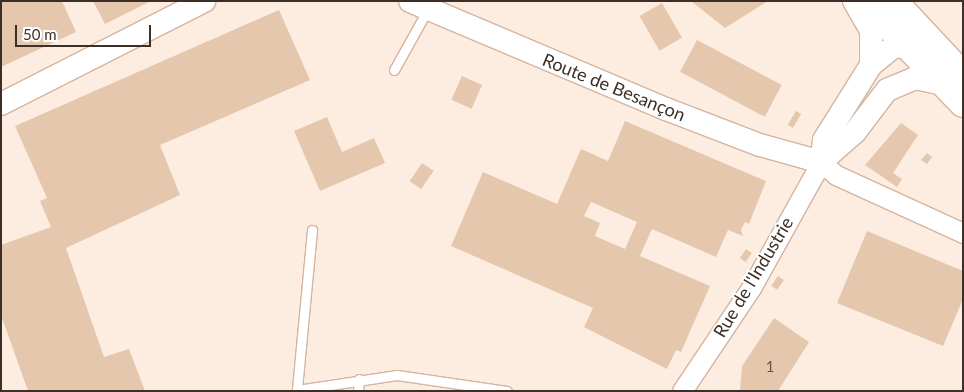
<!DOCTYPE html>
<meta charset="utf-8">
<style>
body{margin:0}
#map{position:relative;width:964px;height:392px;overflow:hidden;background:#fafafa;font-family:Lato,sans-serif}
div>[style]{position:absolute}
.industrial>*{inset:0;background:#fdede1;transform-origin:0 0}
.building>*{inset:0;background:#e4c7ad;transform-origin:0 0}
.roads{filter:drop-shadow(1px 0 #d4b4a0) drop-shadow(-1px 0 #d4b4a0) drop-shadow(0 1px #d4b4a0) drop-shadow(0 -1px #d4b4a0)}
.service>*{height:9px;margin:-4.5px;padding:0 4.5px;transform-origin:4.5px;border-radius:4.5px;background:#fff}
.minor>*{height:19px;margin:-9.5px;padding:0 9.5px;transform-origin:9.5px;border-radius:9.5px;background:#fff}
.tertiary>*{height:22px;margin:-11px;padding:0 11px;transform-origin:11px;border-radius:11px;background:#fff}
.secondary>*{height:26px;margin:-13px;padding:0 13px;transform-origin:13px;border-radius:13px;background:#fff}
span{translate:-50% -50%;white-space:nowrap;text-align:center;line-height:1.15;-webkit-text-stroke:4px #fff;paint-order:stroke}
.number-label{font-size:15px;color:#665548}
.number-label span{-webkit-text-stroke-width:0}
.street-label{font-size:18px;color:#3c2f27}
.frame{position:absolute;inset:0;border:2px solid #3c2f27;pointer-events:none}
.scale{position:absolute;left:15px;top:25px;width:136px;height:22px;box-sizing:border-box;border:2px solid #3c2f27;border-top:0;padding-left:6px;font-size:15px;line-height:18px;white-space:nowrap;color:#3c2f27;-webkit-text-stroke:4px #fff;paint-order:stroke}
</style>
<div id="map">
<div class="industrial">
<div style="left:1px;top:1px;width:962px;height:390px"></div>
</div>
<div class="building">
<div style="clip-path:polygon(1px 1px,62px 1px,76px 32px,1px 67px)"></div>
<div style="clip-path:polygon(93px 1px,151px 1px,105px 24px)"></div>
<div style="clip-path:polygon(691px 1px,768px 1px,725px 28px)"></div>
<div style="left:662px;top:3px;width:40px;height:26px;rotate:60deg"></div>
<div style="clip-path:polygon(279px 10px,310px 80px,160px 145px,180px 195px,66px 248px,104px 357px,129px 349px,145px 391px,28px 391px,1px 315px,1px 245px,51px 227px,40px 201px,47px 198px,15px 126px)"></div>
<div style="left:697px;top:40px;width:96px;height:36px;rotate:28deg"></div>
<div style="left:462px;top:76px;width:22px;height:26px;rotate:24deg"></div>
<div style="left:796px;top:111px;width:6px;height:16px;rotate:31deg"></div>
<div style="clip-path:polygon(327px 117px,342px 152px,374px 138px,385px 163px,320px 191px,294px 131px)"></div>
<div style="clip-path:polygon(evenodd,625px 121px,766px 181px,749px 224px,745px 222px,741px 230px,743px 236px,728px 230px,716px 257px,652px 229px,640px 256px,710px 286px,681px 352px,676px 350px,667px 369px,584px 327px,593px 308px,451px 246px,483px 172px,557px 204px,581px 149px,608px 161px,625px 121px,591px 202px,637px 222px,625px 249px,595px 236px,600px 223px,584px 216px,591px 202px)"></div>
<div style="clip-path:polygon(901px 123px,918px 135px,893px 173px,902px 179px,897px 187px,865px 165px)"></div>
<div style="clip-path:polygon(927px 153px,932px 157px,927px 164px,921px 160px)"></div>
<div style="left:422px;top:163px;width:14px;height:22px;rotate:34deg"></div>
<div style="clip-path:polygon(867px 231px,963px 271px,963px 299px,943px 346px,837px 303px)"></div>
<div style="left:746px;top:249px;width:7px;height:11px;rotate:34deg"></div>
<div style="left:778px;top:276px;width:7px;height:12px;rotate:34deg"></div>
<div style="clip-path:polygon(774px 318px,809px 342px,778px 391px,740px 391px,742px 366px)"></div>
</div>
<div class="roads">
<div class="service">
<div style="left:394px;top:70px;width:70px;rotate:-60.9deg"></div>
<div style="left:312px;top:230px;width:161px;rotate:95.4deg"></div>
<div style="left:297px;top:390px;width:101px;rotate:-8.5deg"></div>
<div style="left:397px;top:375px;width:111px;rotate:8.3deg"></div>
<div style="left:358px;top:391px;width:12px;rotate:-85deg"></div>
</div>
<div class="minor">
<div style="left:682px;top:391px;width:124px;rotate:-56.2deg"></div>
<div style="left:751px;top:288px;width:144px;rotate:-60.9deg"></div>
<div style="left:821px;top:162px;width:20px;rotate:41deg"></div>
<div style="left:836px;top:175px;width:140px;rotate:24.5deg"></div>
</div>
<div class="tertiary">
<div style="left:410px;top:1px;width:278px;rotate:22.9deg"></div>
<div style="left:666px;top:109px;width:101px;rotate:21deg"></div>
<div style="left:760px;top:145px;width:63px;rotate:15.6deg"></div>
<div style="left:821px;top:162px;width:45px;rotate:-41.4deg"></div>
<div style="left:855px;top:132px;width:53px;rotate:-52.7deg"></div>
<div style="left:887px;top:90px;width:30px;rotate:-23deg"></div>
<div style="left:915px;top:78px;width:25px;rotate:12deg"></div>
<div style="left:854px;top:1px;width:34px;rotate:60deg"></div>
<div style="left:871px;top:30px;width:35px;rotate:90deg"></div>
<div style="left:1px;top:104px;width:228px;rotate:-26.9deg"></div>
<div style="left:821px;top:162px;width:22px;rotate:-82deg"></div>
<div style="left:824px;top:140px;width:89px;rotate:-57.9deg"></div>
<div style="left:871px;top:65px;width:28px;rotate:-39deg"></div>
<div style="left:893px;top:47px;width:27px;rotate:-4deg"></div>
</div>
<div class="secondary">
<div style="left:870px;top:1px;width:27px;rotate:56deg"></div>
<div style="left:885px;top:23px;width:112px;rotate:46.1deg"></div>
<div style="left:894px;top:1px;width:101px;rotate:47deg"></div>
</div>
</div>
<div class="number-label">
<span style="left:770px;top:367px">1</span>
</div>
<div class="street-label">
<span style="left:614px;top:87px;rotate:22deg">Route de Besançon</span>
<span style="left:753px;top:277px;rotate:-59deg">Rue de l'Industrie</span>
</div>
<div class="frame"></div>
<div class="scale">50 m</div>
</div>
